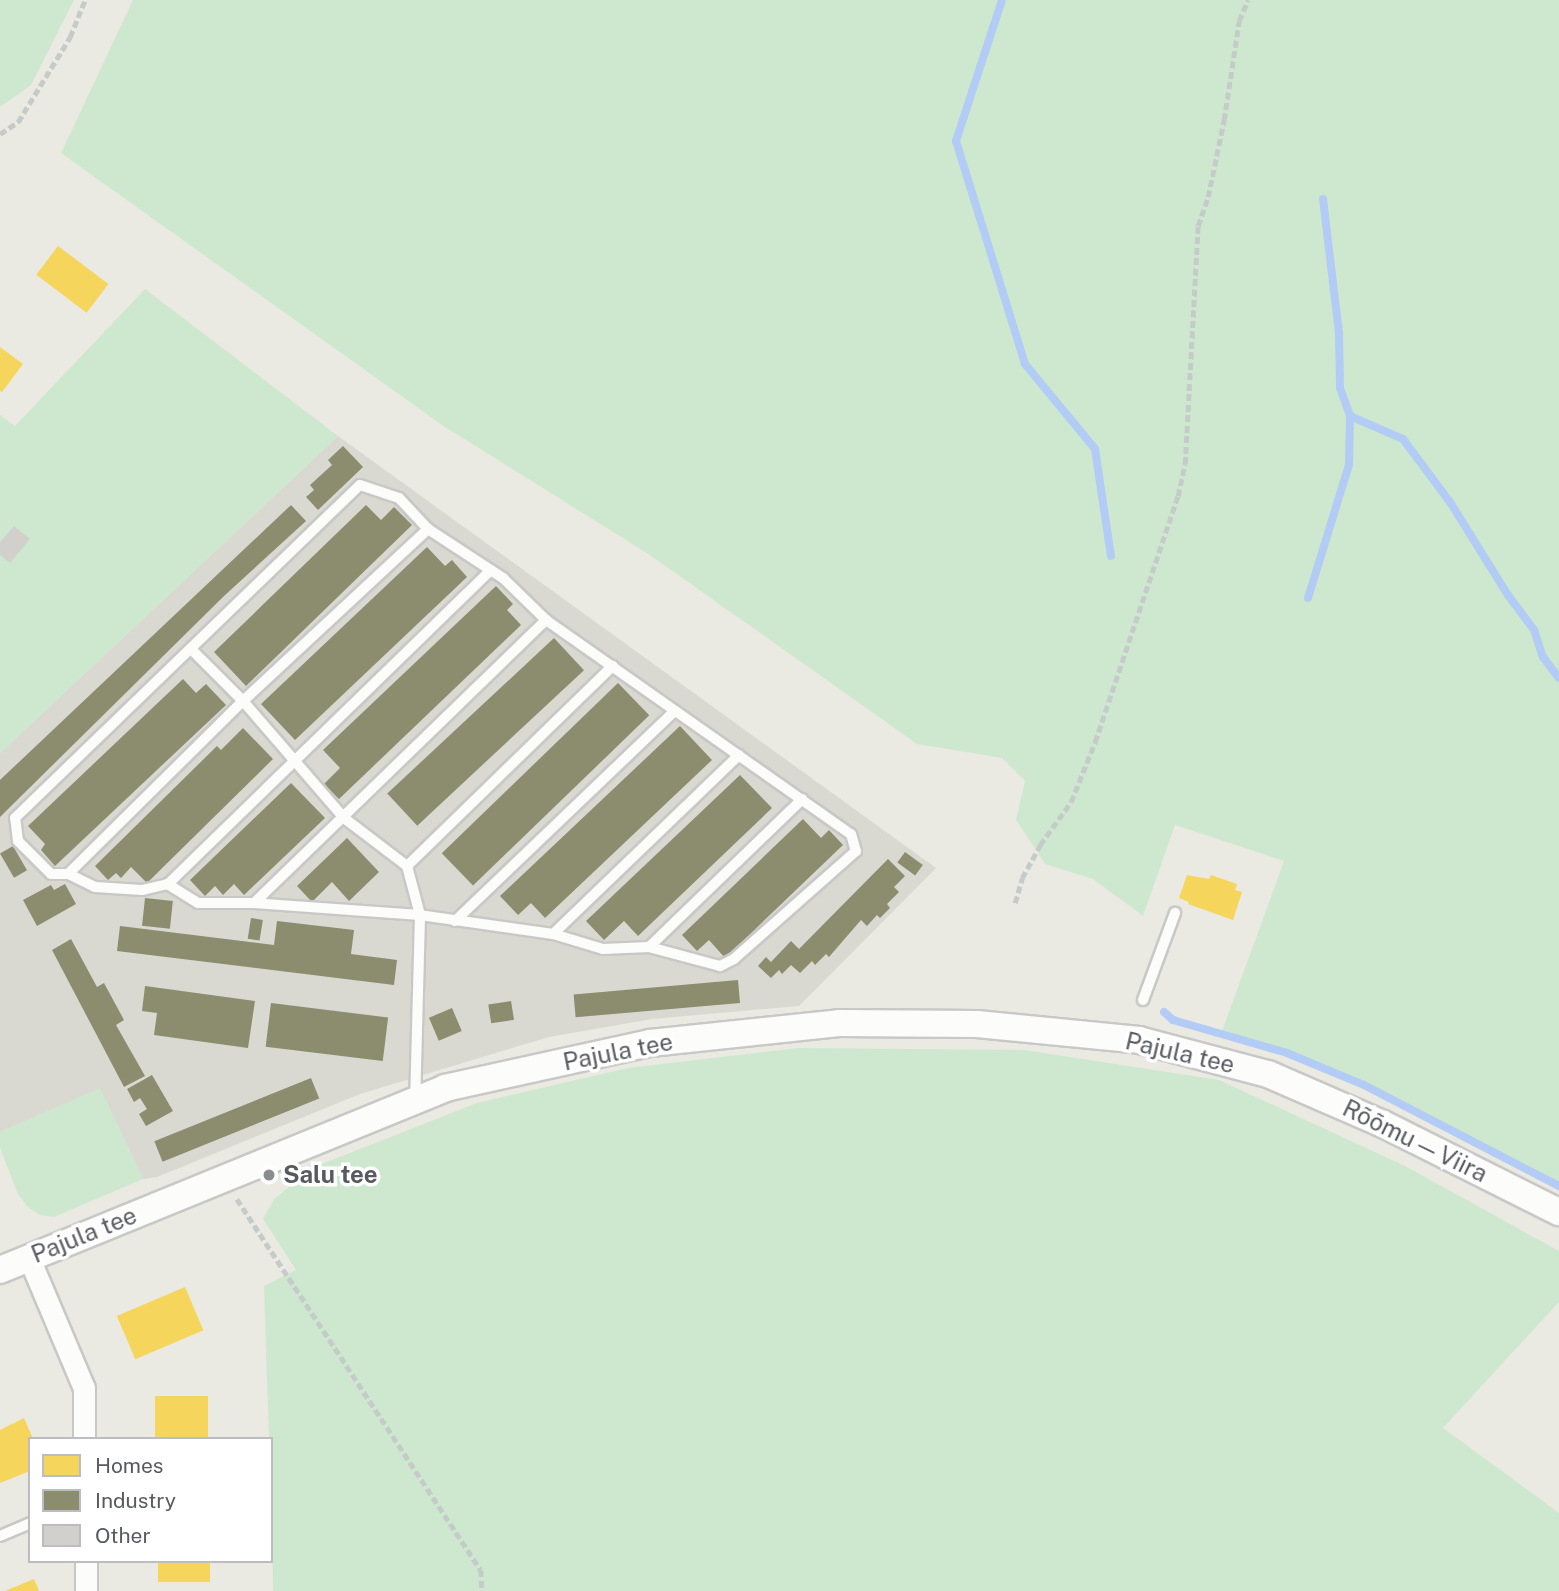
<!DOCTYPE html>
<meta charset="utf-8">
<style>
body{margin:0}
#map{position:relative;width:1559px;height:1591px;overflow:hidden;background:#eae9e2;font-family:"Public Sans",sans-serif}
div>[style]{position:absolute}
.industrial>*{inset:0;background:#d9d9d1}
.green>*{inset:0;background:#cee8d0}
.homes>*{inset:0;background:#f6d55c;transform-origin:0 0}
.industry>*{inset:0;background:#8c8c6e;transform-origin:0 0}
.stream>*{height:8px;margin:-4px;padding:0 4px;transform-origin:4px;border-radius:4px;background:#b3ccf6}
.building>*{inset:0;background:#d1d0cc}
.path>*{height:4.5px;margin-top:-2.25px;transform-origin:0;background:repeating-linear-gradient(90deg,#c5cbc9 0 7px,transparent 0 10.5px)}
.roads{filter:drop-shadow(2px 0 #c8c8c7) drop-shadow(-2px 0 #c8c8c7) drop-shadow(0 2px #c8c8c7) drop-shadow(0 -2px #c8c8c7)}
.service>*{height:10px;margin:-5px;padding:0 5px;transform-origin:5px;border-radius:5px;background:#fcfcfb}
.minor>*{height:21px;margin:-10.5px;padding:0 10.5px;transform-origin:10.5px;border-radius:10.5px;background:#fcfcfb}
.tertiary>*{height:26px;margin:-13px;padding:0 13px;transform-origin:13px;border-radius:13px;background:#fcfcfb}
.dots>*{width:19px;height:19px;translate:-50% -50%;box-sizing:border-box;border:4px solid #fff;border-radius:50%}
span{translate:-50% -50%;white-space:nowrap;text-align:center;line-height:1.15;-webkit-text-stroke:7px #fff;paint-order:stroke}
.street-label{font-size:24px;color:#585a61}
.poi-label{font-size:24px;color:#585a61;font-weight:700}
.left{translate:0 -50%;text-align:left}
.legend{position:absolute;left:28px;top:1437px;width:245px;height:126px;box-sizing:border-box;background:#fff;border:2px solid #bcbdc0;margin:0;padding:9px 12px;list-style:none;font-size:21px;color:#585a61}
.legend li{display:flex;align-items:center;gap:14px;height:35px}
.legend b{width:35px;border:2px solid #bcbdc0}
</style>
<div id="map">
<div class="industrial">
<div style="clip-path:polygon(338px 436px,936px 868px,799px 1006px,652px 1019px,549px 1037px,360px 1094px,157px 1177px,143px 1179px,100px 1089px,0 1132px,0 753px)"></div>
</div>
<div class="green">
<div style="clip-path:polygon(0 0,74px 0,31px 85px,0 107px)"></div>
<div style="clip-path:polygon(133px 0,1559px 0,1559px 1186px,1364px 1085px,1287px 1053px,1221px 1034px,1284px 861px,1175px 825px,1143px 916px,1093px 879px,1045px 864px,1016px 820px,1025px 781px,1002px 758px,917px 744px,650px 555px,442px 425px,61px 153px)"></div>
<div style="clip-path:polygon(145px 289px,338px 436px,0 753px,0 415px,15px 426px)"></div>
<div style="clip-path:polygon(799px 1048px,1024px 1050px,1219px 1080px,1405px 1166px,1559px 1251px,1559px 1302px,1443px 1428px,1559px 1513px,1559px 1591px,273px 1591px,271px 1439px,269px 1439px,264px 1286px,296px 1270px,263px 1219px,274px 1199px,314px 1167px,477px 1103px,628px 1068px)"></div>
<div style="clip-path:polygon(100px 1088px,143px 1179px,54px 1217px,40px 1215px,28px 1207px,18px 1194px,0 1148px,0 1132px)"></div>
</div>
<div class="homes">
<div style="left:58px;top:246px;width:63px;height:36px;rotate:37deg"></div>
<div style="clip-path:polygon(0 347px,23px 364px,2px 392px,0 391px)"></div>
<div style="clip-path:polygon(1187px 875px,1209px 879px,1211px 875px,1237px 884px,1235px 890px,1242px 892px,1233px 920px,1188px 904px,1189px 902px,1179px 898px)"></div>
<div style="left:185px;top:1287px;width:47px;height:74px;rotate:67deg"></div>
<div style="left:155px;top:1396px;width:53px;height:43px"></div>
<div style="clip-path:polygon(24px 1418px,33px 1439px,30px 1439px,30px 1471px,0 1483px,0 1430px)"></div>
<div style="left:158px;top:1561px;width:52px;height:21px"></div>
<div style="clip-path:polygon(34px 1579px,39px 1591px,5px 1591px)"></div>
</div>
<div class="industry">
<div style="clip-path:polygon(343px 446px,363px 467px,318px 510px,306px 497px,314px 490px,310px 485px,332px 465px,328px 460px)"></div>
<div style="clip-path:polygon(291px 505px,306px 521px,224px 596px,0 817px,0 780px)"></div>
<div style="clip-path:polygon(366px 505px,381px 520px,394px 507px,412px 525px,246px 686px,214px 652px)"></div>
<div style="clip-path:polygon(427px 547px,445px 566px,452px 560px,467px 577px,295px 740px,261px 704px)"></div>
<div style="clip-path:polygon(496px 586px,513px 604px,507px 610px,521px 625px,339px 799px,324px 784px,340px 768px,323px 750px)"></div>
<div style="left:554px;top:638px;width:44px;height:228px;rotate:47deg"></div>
<div style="clip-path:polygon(183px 679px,196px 693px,206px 684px,226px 705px,55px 866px,41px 850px,45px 844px,28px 826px)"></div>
<div style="left:618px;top:683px;width:45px;height:245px;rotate:46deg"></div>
<div style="clip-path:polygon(680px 726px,712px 760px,545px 918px,531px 903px,518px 915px,500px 896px)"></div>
<div style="clip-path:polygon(243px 728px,273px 759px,147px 883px,131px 867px,121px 878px,116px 873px,108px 880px,95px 866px,217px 746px,221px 750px)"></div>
<div style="clip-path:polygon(740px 775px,772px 808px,638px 936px,624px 921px,604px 940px,586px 921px)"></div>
<div style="clip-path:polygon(291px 783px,325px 818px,244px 895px,234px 884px,223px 895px,215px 886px,205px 896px,190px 880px)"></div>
<div style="clip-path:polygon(803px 819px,821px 838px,829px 830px,843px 845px,725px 958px,709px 940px,697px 951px,682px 935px)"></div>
<div style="clip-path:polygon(347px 838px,379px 872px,349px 901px,332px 882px,312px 902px,297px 886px)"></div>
<div style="left:13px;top:846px;width:28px;height:15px;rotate:60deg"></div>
<div style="left:905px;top:852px;width:22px;height:13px;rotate:36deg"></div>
<div style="clip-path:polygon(888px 859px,905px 876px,894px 887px,899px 892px,887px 904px,890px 908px,880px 918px,877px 915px,867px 926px,861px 920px,829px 957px,826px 954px,815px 965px,812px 961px,800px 973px,791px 965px,782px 974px,779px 970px,771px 978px,758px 966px,766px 957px,771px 962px,791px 941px,799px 949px)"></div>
<div style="clip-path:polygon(65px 884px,76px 904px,37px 926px,23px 900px,51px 885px,54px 890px)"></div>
<div style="left:145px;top:898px;width:28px;height:28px;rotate:6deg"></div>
<div style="left:251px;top:918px;width:12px;height:21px;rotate:9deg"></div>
<div style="clip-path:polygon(277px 921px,354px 930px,351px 954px,397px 960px,394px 985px,117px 951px,120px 926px,274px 945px)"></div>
<div style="clip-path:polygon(71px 939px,97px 987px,104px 983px,124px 1020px,116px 1025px,145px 1076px,124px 1087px,52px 950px)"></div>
<div style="left:738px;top:980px;width:23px;height:165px;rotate:85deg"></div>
<div style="clip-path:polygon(145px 986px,255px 1001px,248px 1048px,154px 1035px,157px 1013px,142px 1011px)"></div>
<div style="left:511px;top:1001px;width:19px;height:23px;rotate:81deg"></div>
<div style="left:271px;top:1003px;width:118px;height:44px;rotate:7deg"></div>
<div style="left:452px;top:1008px;width:25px;height:25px;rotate:67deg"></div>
<div style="clip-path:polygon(152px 1075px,173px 1111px,146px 1126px,139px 1114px,147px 1109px,140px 1098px,134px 1102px,127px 1089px)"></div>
<div style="left:311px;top:1078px;width:22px;height:169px;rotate:68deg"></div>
</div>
<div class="stream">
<div style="left:1002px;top:0;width:148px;rotate:108.1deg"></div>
<div style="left:956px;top:141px;width:233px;rotate:72.8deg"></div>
<div style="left:1025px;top:364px;width:110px;rotate:50.5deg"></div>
<div style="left:1095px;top:449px;width:108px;rotate:81.5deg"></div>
<div style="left:1323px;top:199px;width:136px;rotate:83.2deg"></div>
<div style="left:1339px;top:334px;width:54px;rotate:88.9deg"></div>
<div style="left:1340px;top:388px;width:30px;rotate:70deg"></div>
<div style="left:1350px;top:416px;width:58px;rotate:23.5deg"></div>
<div style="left:1403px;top:439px;width:79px;rotate:53.3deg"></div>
<div style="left:1450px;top:502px;width:110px;rotate:58.1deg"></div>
<div style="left:1508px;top:595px;width:44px;rotate:53.4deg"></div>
<div style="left:1534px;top:630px;width:28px;rotate:72deg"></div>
<div style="left:1543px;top:657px;width:26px;rotate:53deg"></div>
<div style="left:1308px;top:598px;width:139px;rotate:-72.9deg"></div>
<div style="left:1349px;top:465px;width:49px;rotate:-88.8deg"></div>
<div style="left:1164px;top:1012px;width:12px;rotate:42deg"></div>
<div style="left:1173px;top:1020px;width:119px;rotate:16.1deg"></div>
<div style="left:1287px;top:1053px;width:83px;rotate:22.6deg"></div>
<div style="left:1364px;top:1085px;width:220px;rotate:27.4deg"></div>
</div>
<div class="building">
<div style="clip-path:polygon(14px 526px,30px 539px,10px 563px,0 555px,0 542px)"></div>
</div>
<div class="path">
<div style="left:0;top:134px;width:22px;rotate:-34deg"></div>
<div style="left:18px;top:122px;width:100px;rotate:-58.5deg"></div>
<div style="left:70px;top:37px;width:40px;rotate:-68deg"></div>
<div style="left:1015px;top:903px;width:26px;rotate:-74deg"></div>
<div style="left:1022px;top:878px;width:38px;rotate:-61deg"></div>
<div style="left:1040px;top:845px;width:53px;rotate:-54.2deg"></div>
<div style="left:1071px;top:802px;width:65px;rotate:-68.2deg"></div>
<div style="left:1095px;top:742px;width:260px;rotate:-71.4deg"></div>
<div style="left:1178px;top:496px;width:33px;rotate:-78deg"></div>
<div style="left:1185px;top:464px;width:238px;rotate:-86.9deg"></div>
<div style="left:1198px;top:226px;width:31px;rotate:-71deg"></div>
<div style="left:1208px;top:197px;width:79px;rotate:-78.3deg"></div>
<div style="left:1224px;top:120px;width:100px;rotate:-81.4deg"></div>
<div style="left:1239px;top:21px;width:23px;rotate:-67deg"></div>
<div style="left:237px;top:1199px;width:444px;rotate:56.7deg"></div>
<div style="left:481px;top:1570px;width:21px;rotate:87deg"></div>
</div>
<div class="roads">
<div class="service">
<div style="left:191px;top:649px;width:74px;rotate:45deg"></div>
<div style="left:243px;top:701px;width:155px;rotate:49.2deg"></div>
<div style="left:344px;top:818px;width:79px;rotate:37.3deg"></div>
<div style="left:407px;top:866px;width:51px;rotate:75.1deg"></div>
<div style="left:420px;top:915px;width:185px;rotate:91.5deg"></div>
<div style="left:407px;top:866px;width:287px;rotate:-44.2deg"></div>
<div style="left:68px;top:874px;width:246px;rotate:-44.7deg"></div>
<div style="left:243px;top:701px;width:253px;rotate:-42.9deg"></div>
<div style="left:428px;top:529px;width:90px;rotate:33.2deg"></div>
<div style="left:503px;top:578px;width:60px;rotate:44.3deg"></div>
<div style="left:546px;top:620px;width:373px;rotate:35.1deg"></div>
<div style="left:851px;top:834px;width:18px;rotate:74deg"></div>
<div style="left:856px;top:851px;width:163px;rotate:138.5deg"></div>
<div style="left:734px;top:959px;width:16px;rotate:153deg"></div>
<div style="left:720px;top:966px;width:73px;rotate:-165deg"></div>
<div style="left:649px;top:947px;width:46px;rotate:177.5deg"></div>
<div style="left:603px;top:949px;width:52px;rotate:-163.3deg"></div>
<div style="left:553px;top:934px;width:134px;rotate:-171.9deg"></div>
<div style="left:420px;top:915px;width:166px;rotate:-175.9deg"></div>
<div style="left:254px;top:903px;width:56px;rotate:180deg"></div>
<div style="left:198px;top:903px;width:36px;rotate:-148deg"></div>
<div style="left:168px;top:884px;width:27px;rotate:167deg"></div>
<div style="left:142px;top:890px;width:47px;rotate:-176.3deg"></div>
<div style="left:95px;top:887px;width:30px;rotate:-154deg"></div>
<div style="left:68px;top:874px;width:17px;rotate:180deg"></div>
<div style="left:51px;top:874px;width:47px;rotate:-135deg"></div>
<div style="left:18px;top:841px;width:23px;rotate:-97deg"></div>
<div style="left:15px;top:818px;width:479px;rotate:-44deg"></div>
<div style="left:360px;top:485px;width:41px;rotate:18.4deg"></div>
<div style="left:399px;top:498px;width:42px;rotate:46.9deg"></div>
<div style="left:168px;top:884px;width:450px;rotate:-44.2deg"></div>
<div style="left:254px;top:903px;width:407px;rotate:-44.1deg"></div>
<div style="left:455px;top:921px;width:304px;rotate:-43.7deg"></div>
<div style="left:553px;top:934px;width:258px;rotate:-43.9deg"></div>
<div style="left:649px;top:947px;width:213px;rotate:-44deg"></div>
<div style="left:1143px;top:1000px;width:93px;rotate:-69.8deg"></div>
<div style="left:0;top:1536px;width:33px;rotate:-23deg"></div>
</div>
<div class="minor">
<div style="left:29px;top:1258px;width:141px;rotate:67.1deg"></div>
<div style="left:84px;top:1388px;width:51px;rotate:90deg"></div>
<div style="left:86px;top:1561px;width:30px;rotate:90deg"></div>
</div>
<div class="tertiary">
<div style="left:0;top:1270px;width:481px;rotate:-22.2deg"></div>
<div style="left:445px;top:1088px;width:210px;rotate:-12.4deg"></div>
<div style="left:650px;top:1043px;width:190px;rotate:-6deg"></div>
<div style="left:839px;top:1023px;width:138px;rotate:0.4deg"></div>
<div style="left:977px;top:1024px;width:163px;rotate:5.6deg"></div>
<div style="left:1139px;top:1040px;width:133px;rotate:14.8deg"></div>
<div style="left:1268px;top:1074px;width:125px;rotate:23.5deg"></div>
<div style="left:1383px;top:1124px;width:197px;rotate:26.6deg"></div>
</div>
</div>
<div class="dots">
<div style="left:269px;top:1175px;background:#8b8c8e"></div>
</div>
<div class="street-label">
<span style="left:618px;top:1052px;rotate:-11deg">Pajula tee</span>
<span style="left:1180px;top:1053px;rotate:13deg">Pajula tee</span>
<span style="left:1415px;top:1141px;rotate:26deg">Rõõmu — Viira</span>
<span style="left:84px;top:1235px;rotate:-22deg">Pajula tee</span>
</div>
<div class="poi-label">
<span class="left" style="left:283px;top:1175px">Salu tee</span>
</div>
<ul class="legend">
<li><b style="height:19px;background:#f6d55c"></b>Homes</li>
<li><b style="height:19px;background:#8c8c6e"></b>Industry</li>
<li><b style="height:19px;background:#d1d0cc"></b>Other</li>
</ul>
</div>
